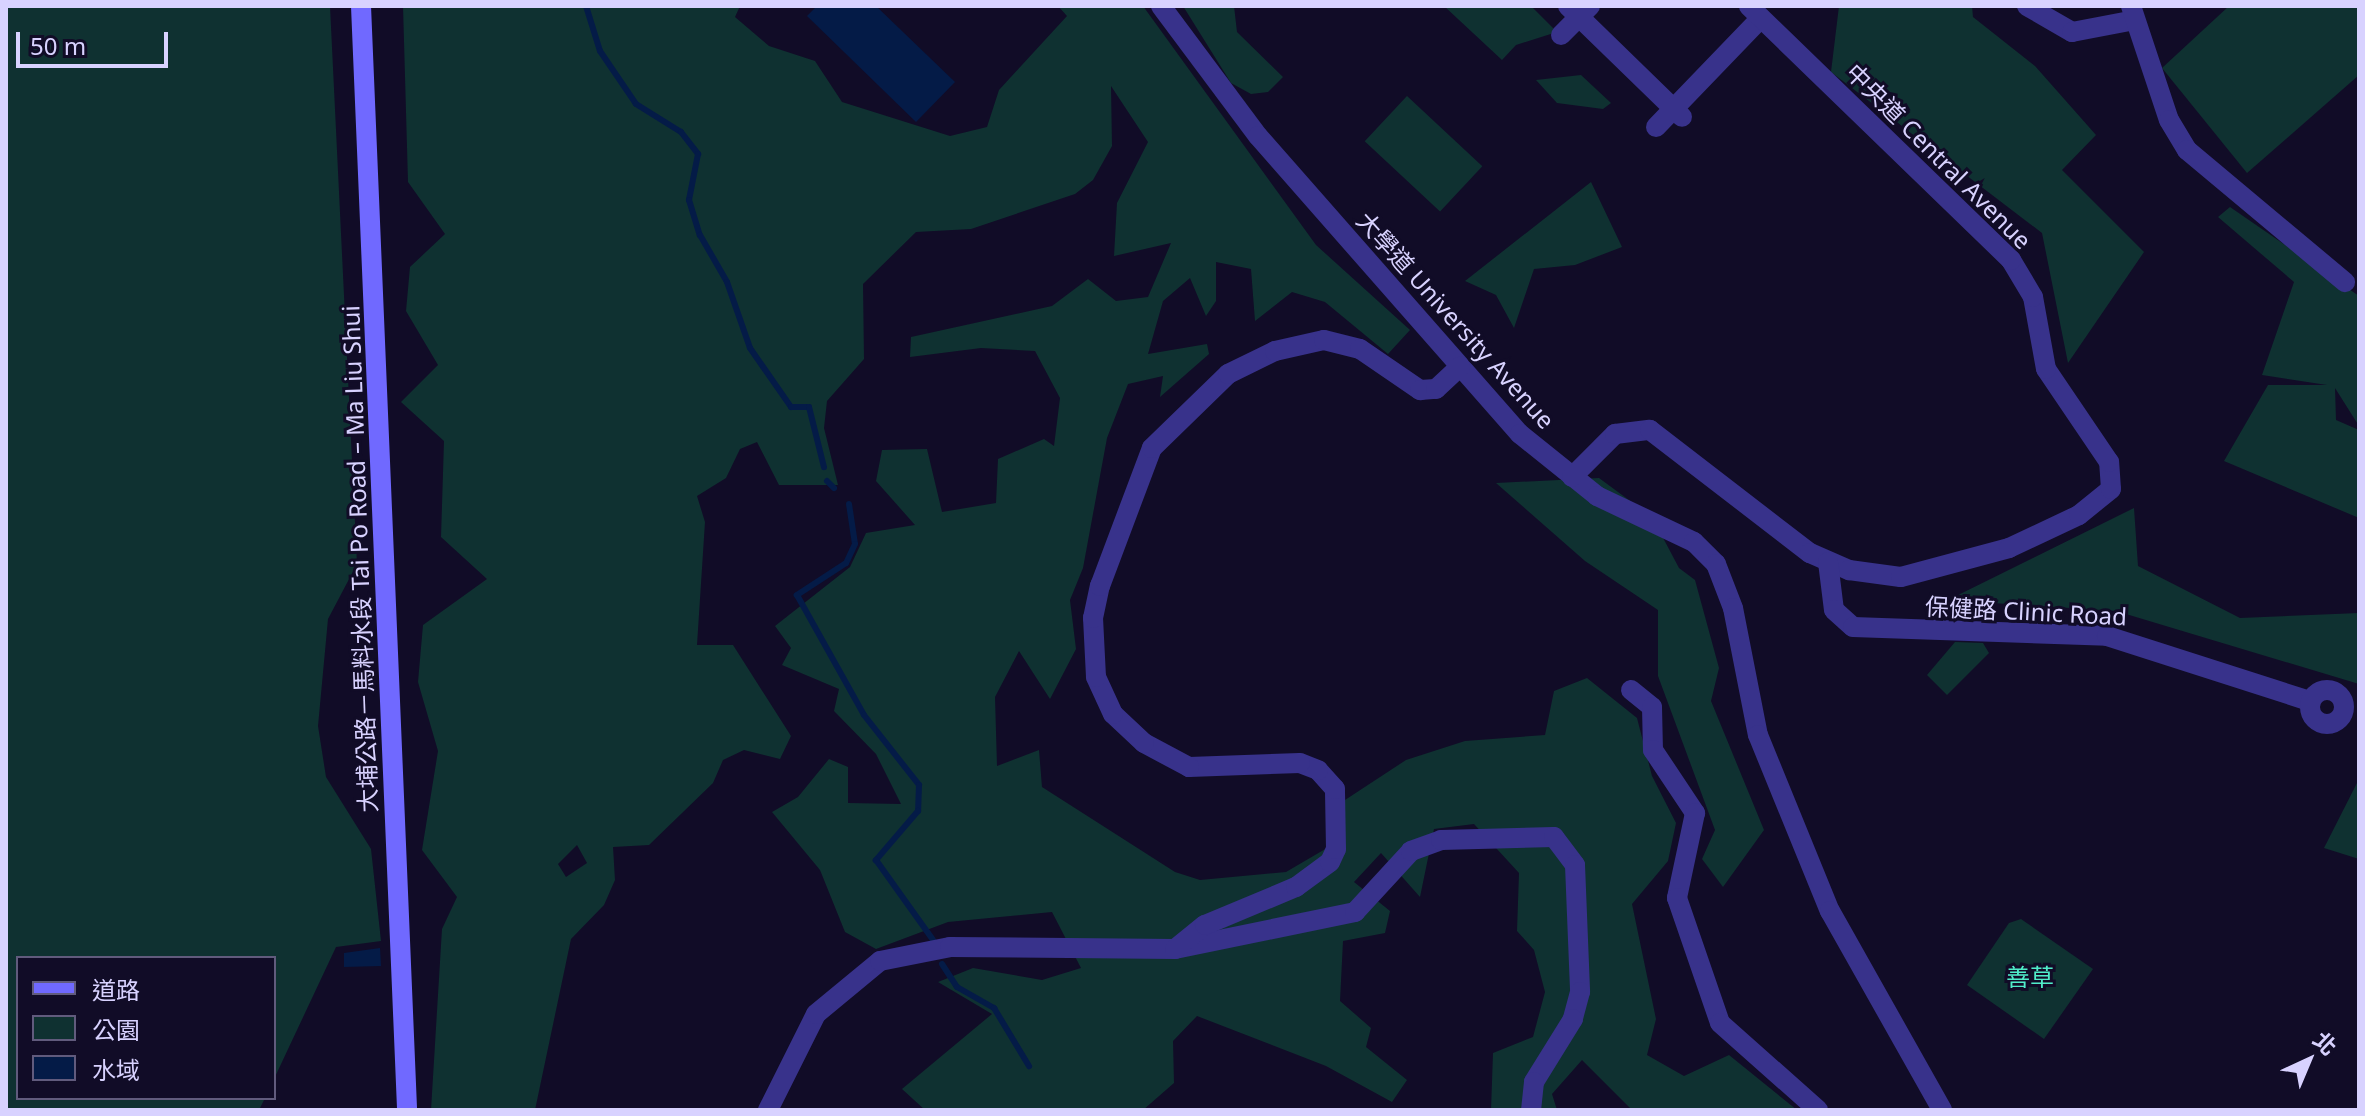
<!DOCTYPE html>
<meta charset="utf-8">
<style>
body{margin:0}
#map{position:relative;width:2365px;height:1116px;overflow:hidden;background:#110c27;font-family:"Noto Sans","Noto Sans TC",sans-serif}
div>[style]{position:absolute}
.green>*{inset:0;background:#0f3131;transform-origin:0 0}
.water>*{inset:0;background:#041b47}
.stream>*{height:6px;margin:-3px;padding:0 3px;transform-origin:3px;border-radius:3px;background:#041b47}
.street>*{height:20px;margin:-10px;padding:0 10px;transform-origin:10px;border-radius:10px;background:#38328b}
.street>.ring{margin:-10px;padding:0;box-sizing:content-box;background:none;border:20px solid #38328b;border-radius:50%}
.secondary>*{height:20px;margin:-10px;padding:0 10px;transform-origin:10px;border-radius:10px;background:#7069ff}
span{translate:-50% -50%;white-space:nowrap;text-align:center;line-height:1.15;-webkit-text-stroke:6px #110c27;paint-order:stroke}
.street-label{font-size:24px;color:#d8d2ff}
.park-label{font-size:24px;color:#50ecc9}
.frame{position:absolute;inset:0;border:8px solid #d8d2ff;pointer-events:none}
.legend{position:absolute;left:16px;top:956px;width:260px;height:144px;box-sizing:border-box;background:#110c27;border:2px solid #615b7d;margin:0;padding:10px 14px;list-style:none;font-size:24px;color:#d8d2ff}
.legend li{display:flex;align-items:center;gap:16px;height:40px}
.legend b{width:40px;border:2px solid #615b7d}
.north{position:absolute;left:2269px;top:1020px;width:80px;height:80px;-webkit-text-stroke:6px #110c27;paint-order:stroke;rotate:44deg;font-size:22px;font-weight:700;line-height:32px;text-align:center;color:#d8d2ff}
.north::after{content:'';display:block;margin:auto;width:28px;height:36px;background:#d8d2ff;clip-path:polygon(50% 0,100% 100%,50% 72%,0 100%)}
.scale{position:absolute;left:16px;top:32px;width:152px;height:36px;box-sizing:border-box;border:4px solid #d8d2ff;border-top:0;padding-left:10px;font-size:24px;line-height:28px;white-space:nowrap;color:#d8d2ff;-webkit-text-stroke:6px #110c27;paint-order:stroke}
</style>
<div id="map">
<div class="green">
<div style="clip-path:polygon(6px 6px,330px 6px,357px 564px,328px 619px,318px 726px,326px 777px,371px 849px,381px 941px,336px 947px,274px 1079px,274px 958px,18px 958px,18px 1098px,265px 1098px,259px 1110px,6px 1110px)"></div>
<div style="clip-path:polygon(evenodd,403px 6px,740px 6px,735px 17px,769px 46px,815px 61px,842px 102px,950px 136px,987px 127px,999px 90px,1067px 16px,1058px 6px,1143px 6px,1316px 245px,1410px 330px,1388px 354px,1325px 302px,1292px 292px,1255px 321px,1251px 269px,1216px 262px,1216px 301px,1206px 316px,1190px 278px,1163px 301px,1148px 354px,1207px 344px,1209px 354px,1160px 397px,1163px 376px,1128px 384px,1107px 438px,1083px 568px,1070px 600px,1076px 649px,1050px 699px,1019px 651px,995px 697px,997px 766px,1039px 750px,1042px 787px,1175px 872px,1200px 880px,1286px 872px,1327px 848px,1345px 800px,1406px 760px,1465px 741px,1545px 735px,1554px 691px,1587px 678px,1637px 718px,1652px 776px,1676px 823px,1668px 861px,1632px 904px,1656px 1019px,1647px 1055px,1684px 1076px,1729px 1055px,1797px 1110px,1632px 1110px,1582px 1060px,1552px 1094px,1557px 1110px,1491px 1110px,1493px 1053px,1533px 1037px,1545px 992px,1534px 950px,1517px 931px,1519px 873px,1474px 824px,1434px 829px,1420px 897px,1381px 853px,1354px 882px,1390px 911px,1385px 933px,1343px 941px,1340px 1001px,1371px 1028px,1366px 1047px,1407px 1080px,1392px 1102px,1326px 1066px,1197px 1016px,1173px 1041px,1174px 1083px,1143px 1110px,925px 1110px,902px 1089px,992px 1014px,938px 982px,973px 968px,1042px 980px,1081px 968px,1052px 912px,948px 922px,876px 949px,845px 932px,820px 870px,772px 812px,798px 797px,829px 759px,848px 767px,848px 803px,901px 804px,876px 754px,834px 711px,839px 689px,782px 665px,791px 648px,775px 626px,850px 567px,866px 533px,915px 525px,876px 481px,882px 450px,927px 449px,942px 512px,996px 503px,998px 459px,1044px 439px,1054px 446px,1060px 398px,1035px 351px,981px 348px,910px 357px,911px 337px,1052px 306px,1088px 279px,1116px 301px,1148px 297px,1171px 243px,1114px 256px,1117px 203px,1148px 142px,1111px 86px,1112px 146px,1093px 180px,1075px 194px,971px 229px,916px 232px,863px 284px,864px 359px,827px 401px,824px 428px,838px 485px,779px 485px,757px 442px,740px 449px,726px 478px,697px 496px,705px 522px,697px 645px,733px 645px,791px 736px,780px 759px,744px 750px,723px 760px,713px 783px,649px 845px,613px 847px,615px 880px,604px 905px,571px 939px,535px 1110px,431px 1110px,442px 929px,457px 897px,422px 850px,438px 751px,418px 682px,423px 625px,487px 579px,441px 537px,444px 441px,401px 402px,438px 365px,406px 311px,410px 267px,445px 234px,408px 182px,403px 6px,577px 845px,587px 863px,566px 877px,558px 864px,577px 845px)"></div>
<div style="clip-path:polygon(1183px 6px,1234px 6px,1237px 32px,1283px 77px,1268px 92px,1251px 94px,1231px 83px)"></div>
<div style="clip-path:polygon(1444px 6px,1531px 6px,1557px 32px,1516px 45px,1502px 60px)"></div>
<div style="clip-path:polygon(1839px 6px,1972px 6px,1973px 17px,2035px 66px,2096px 135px,2062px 170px,2144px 252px,2068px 363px,2042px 233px,1831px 72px)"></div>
<div style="clip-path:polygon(2229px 6px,2359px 6px,2359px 75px,2247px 173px,2162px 68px)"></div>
<div style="clip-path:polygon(1581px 75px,1611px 103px,1603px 109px,1557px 103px,1536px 80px)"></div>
<div style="left:1407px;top:96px;width:103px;height:62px;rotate:43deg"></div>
<div style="clip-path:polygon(1591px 182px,1622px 247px,1575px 265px,1534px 269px,1514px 328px,1496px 295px,1465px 281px)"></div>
<div style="clip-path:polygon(2230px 207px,2359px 296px,2359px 426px,2335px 388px,2336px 420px,2359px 430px,2359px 518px,2224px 461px,2268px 385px,2327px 385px,2262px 375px,2294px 282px,2218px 217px)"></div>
<div style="clip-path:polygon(1599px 478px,1652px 517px,1679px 568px,1695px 580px,1719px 668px,1711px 701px,1764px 830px,1723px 887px,1702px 859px,1715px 830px,1658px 676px,1658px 610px,1585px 561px,1496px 483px)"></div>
<div style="clip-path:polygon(2134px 508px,2138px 566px,2240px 618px,2359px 613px,2359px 684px,2116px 611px,1948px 600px)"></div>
<div style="clip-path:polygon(1955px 642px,1983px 643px,1989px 653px,1947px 695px,1927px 675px)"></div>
<div style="clip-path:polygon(2359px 779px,2359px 859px,2324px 848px)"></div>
<div style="clip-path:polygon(2021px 919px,2093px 969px,2044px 1039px,1967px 985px,2009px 923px)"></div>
</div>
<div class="water">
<div style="clip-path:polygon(817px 6px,876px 6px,955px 82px,916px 122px,807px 16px)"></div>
<div style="clip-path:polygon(380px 948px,381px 966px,344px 967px,344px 953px)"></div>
</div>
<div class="stream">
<div style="left:586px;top:6px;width:47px;rotate:72.7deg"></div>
<div style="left:600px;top:51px;width:64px;rotate:55.8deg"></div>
<div style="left:636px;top:104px;width:53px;rotate:31.9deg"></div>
<div style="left:681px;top:132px;width:28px;rotate:52deg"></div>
<div style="left:698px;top:154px;width:47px;rotate:101.1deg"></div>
<div style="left:689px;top:200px;width:37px;rotate:73deg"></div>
<div style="left:700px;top:235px;width:54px;rotate:60.1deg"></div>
<div style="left:727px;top:282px;width:70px;rotate:70.8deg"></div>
<div style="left:750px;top:348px;width:72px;rotate:55.2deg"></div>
<div style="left:791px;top:407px;width:18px"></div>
<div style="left:809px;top:407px;width:62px;rotate:76deg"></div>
<div style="left:827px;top:481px;width:10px;rotate:45deg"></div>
<div style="left:849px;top:504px;width:40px;rotate:81.5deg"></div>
<div style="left:855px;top:544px;width:21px;rotate:115deg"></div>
<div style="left:846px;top:563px;width:59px;rotate:146.9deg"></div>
<div style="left:797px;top:595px;width:137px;rotate:60.8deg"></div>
<div style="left:864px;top:715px;width:89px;rotate:51.8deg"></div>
<div style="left:919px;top:785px;width:26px;rotate:92deg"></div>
<div style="left:918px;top:811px;width:65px;rotate:130.6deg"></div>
<div style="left:876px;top:860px;width:98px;rotate:54.5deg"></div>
<div style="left:942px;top:964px;width:27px;rotate:57deg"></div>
<div style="left:957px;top:987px;width:43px;rotate:29.6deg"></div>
<div style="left:994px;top:1008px;width:68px;rotate:58.9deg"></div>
</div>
<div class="street">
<div style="left:1161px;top:6px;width:162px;rotate:53.3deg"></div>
<div style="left:1258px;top:136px;width:397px;rotate:48.7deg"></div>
<div style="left:1520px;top:434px;width:99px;rotate:38.8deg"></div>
<div style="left:1597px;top:496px;width:107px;rotate:25.4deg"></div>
<div style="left:1694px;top:542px;width:31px;rotate:45deg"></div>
<div style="left:1716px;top:564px;width:47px;rotate:68.9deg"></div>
<div style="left:1733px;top:608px;width:129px;rotate:78.9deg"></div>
<div style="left:1758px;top:735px;width:190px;rotate:67.8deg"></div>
<div style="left:1830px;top:911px;width:228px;rotate:60.6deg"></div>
<div style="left:1568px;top:6px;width:159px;rotate:44.2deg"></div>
<div style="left:2027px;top:6px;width:52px;rotate:30deg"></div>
<div style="left:2072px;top:32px;width:64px;rotate:-10.8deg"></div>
<div style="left:2131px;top:6px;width:120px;rotate:71.6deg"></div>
<div style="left:2169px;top:120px;width:35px;rotate:59deg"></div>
<div style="left:2187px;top:150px;width:206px;rotate:39.9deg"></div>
<div style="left:1561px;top:35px;width:41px;rotate:-45deg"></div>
<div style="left:1656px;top:127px;width:151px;rotate:-46.1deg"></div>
<div style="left:1572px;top:477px;width:61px;rotate:-45deg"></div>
<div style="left:1615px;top:434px;width:35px;rotate:-7deg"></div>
<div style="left:1650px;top:430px;width:202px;rotate:37.6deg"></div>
<div style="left:1810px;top:553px;width:43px;rotate:23.6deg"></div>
<div style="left:1849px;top:570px;width:52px;rotate:7.7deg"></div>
<div style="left:1901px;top:577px;width:112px;rotate:-15deg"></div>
<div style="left:2009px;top:548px;width:77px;rotate:-25.2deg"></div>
<div style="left:2079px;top:515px;width:41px;rotate:-39.1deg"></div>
<div style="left:2111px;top:489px;width:27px;rotate:-94deg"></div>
<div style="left:2109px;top:462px;width:112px;rotate:-124.1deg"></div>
<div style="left:2046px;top:369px;width:73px;rotate:-100.2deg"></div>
<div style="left:2033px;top:297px;width:43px;rotate:-120.7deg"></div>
<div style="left:2011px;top:260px;width:365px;rotate:-135.9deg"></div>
<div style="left:1828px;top:562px;width:48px;rotate:82.9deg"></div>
<div style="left:1834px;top:610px;width:25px;rotate:42deg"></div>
<div style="left:1853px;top:627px;width:254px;rotate:2deg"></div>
<div style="left:2107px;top:636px;width:213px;rotate:17.8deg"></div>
<div class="ring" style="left:2310px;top:690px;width:14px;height:14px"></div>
<div style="left:1631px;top:690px;width:27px;rotate:39deg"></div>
<div style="left:1652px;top:707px;width:43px;rotate:88.7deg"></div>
<div style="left:1653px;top:750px;width:76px;rotate:56.3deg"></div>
<div style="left:1695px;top:813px;width:87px;rotate:102deg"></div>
<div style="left:1677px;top:898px;width:132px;rotate:71deg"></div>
<div style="left:1720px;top:1023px;width:131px;rotate:41.6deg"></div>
<div style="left:1175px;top:949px;width:184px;rotate:-11.6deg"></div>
<div style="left:1355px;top:912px;width:83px;rotate:-47.4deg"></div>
<div style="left:1411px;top:851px;width:32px;rotate:-20deg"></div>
<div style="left:1441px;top:840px;width:113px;rotate:-1.5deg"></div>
<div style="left:1554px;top:837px;width:35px;rotate:53deg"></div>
<div style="left:1575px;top:865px;width:127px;rotate:87.7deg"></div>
<div style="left:1580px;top:992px;width:28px;rotate:105deg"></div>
<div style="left:1573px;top:1019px;width:74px;rotate:121.8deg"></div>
<div style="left:1534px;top:1082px;width:28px;rotate:96deg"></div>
<div style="left:768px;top:1110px;width:107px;rotate:-63.4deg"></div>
<div style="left:816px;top:1014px;width:83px;rotate:-39.6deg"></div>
<div style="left:880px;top:961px;width:71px;rotate:-11.3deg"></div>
<div style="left:950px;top:947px;width:225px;rotate:0.5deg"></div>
<div style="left:1175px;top:949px;width:38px;rotate:-39deg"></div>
<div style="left:1205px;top:925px;width:99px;rotate:-22.7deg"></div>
<div style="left:1296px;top:887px;width:42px;rotate:-36.3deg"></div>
<div style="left:1330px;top:862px;width:14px;rotate:-65deg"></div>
<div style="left:1336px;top:849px;width:60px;rotate:-91deg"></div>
<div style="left:1335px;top:789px;width:25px;rotate:-132deg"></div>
<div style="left:1318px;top:770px;width:19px;rotate:-159deg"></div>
<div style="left:1300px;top:763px;width:111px;rotate:177.9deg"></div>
<div style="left:1189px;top:767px;width:51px;rotate:-151.9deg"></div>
<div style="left:1144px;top:743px;width:42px;rotate:-136.9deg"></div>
<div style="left:1113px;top:714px;width:41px;rotate:-114.7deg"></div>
<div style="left:1096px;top:677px;width:59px;rotate:-92.9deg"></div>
<div style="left:1093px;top:618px;width:33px;rotate:-78deg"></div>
<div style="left:1100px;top:586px;width:147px;rotate:-69.4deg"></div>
<div style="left:1152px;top:448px;width:106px;rotate:-44.2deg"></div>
<div style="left:1228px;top:374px;width:52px;rotate:-26.1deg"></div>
<div style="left:1275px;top:351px;width:50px;rotate:-12.7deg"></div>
<div style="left:1324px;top:340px;width:37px;rotate:14deg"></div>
<div style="left:1360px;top:349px;width:73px;rotate:34.3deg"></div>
<div style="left:1420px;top:390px;width:16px;rotate:-4deg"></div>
<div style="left:1436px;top:389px;width:33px;rotate:-43deg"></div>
</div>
<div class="secondary">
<div style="left:361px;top:6px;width:1105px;rotate:87.61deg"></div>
</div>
<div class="street-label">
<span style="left:1939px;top:156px;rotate:45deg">中央道 Central Avenue</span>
<span style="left:1456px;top:320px;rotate:48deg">大學道 University Avenue</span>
<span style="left:359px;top:559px;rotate:-92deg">大埔公路－馬料水段 Tai Po Road – Ma Liu Shui</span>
<span style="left:2026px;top:611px;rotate:3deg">保健路 Clinic Road</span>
</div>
<div class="park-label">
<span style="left:2030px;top:977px">善草</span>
</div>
<div class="frame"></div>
<ul class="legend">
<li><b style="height:10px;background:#7069ff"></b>道路</li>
<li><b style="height:22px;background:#0f3131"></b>公園</li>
<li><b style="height:22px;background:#041b47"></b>水域</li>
</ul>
<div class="north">北</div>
<div class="scale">50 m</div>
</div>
